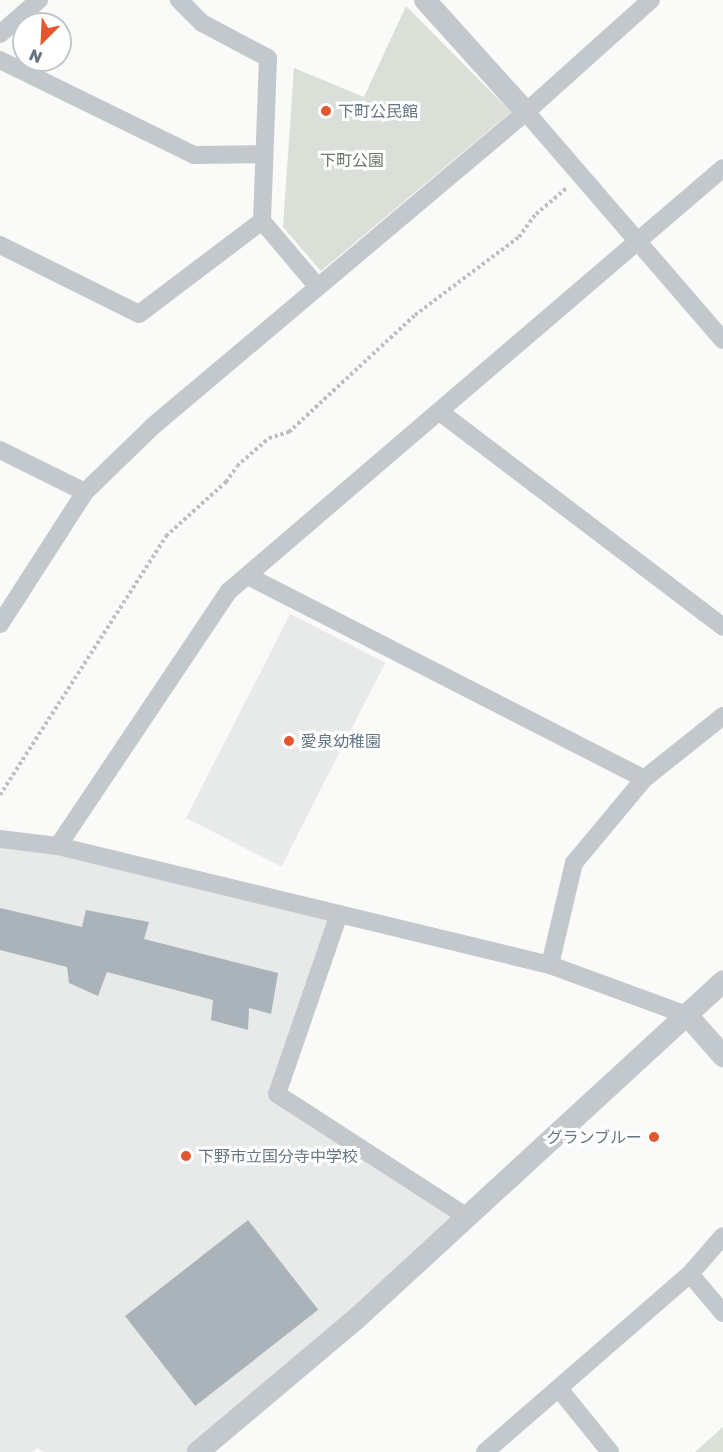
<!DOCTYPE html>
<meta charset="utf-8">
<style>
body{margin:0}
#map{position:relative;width:723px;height:1452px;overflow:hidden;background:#fafaf8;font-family:"Golos Text","Noto Sans JP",sans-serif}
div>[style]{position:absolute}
.built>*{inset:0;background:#e8e9e9;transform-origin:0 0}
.green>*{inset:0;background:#dadfd7}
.building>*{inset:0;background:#aab3b9;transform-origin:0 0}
.path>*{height:4px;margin-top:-2px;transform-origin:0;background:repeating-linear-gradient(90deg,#bbbfc2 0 3px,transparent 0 6px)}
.minor>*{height:18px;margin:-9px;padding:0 9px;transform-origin:9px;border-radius:9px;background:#c3c8cc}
.tertiary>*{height:22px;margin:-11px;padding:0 11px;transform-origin:11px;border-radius:11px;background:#c3c8cc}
.dots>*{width:16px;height:16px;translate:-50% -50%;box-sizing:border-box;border:3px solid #fff;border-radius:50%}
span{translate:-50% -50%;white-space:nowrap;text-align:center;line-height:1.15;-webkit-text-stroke:6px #fff;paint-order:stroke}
.poi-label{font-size:16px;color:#657683}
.left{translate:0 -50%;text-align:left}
.right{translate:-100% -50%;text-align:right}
.park-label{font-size:16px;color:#687a64}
.north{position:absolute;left:12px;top:12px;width:60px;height:60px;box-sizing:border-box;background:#fff;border:2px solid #c1c8cd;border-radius:50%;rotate:204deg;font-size:16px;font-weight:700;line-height:24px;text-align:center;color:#657683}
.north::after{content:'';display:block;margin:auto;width:21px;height:27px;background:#e4572e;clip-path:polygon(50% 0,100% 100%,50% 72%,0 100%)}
</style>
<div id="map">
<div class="built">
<div style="left:290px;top:614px;width:107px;height:229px;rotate:27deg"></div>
<div style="clip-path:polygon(0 839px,339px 914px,277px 1094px,467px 1217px,198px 1452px,43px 1452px,38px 1448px,32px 1452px,0 1452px)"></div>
</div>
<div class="green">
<div style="clip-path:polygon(406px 6px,511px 112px,321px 271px,283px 227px,294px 68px,364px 97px)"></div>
<div style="clip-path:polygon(723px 1427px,723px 1452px,695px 1452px)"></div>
</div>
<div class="building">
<div style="clip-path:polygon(0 908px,82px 927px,86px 910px,149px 922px,144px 939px,278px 973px,271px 1014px,249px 1008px,248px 1030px,211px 1020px,213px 1000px,107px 972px,98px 996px,69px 983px,67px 967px,0 950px)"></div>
<div style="left:248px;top:1220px;width:114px;height:156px;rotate:52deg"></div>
</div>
<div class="path">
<div style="left:0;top:795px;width:308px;rotate:-57.3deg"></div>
<div style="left:166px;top:536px;width:81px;rotate:-42deg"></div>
<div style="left:226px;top:482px;width:19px;rotate:-55deg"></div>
<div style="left:237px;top:466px;width:43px;rotate:-41.2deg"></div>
<div style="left:269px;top:438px;width:21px;rotate:-17deg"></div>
<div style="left:289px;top:432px;width:172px;rotate:-42.9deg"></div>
<div style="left:415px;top:315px;width:130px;rotate:-36.9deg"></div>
<div style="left:519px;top:237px;width:29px;rotate:-54deg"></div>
<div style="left:536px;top:214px;width:42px;rotate:-40.2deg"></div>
</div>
<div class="minor">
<div style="left:0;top:34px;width:52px;rotate:-41.1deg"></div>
<div style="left:0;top:60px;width:216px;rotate:26.1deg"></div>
<div style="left:194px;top:155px;width:70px;rotate:-0.8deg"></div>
<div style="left:526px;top:112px;width:301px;rotate:49.2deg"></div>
<div style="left:262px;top:221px;width:85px;rotate:49.8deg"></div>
<div style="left:0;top:245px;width:155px;rotate:26.4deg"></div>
<div style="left:139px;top:314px;width:154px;rotate:-37.1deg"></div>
<div style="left:262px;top:221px;width:163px;rotate:-87.9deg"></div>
<div style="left:268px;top:58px;width:75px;rotate:-152.1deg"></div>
<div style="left:202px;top:23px;width:33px;rotate:-135deg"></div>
<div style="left:440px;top:412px;width:355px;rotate:37.2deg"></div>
<div style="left:0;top:450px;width:95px;rotate:26.3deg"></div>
<div style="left:248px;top:576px;width:445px;rotate:27.1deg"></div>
<div style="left:0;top:624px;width:157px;rotate:-57.2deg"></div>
<div style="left:85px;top:492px;width:95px;rotate:-44.1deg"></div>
<div style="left:153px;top:426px;width:488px;rotate:-40.1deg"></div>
<div style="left:526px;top:112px;width:168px;rotate:-41.9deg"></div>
<div style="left:0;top:839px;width:58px;rotate:6.9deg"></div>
<div style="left:58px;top:846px;width:506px;rotate:13.6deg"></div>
<div style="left:550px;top:965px;width:146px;rotate:20.1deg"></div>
<div style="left:58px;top:846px;width:307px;rotate:-56.2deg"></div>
<div style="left:229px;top:591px;width:650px;rotate:-40.57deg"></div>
<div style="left:339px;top:914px;width:190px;rotate:109deg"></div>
<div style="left:277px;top:1094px;width:226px;rotate:32.9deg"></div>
<div style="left:550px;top:965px;width:105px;rotate:-76.8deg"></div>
<div style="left:574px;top:863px;width:109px;rotate:-50.2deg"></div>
<div style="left:644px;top:779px;width:101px;rotate:-38.6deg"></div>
<div style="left:690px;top:1274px;width:51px;rotate:49.8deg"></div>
<div style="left:560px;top:1390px;width:80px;rotate:51.1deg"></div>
<div style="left:485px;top:1452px;width:271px;rotate:-41deg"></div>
<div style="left:690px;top:1274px;width:50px;rotate:-49deg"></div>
</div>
<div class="tertiary">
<div style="left:425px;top:0;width:151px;rotate:48deg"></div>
<div style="left:687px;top:1015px;width:55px;rotate:48.7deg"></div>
<div style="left:198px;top:1452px;width:207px;rotate:-40.1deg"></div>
<div style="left:356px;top:1319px;width:499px;rotate:-42.6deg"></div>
</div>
<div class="dots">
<div style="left:326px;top:111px;background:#e4572e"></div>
<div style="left:289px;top:741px;background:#e4572e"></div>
<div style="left:654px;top:1137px;background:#e4572e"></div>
<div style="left:186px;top:1156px;background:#e4572e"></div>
</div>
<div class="poi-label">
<span class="left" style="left:338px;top:111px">下町公民館</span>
<span class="left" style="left:301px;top:741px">愛泉幼稚園</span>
<span class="right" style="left:642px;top:1137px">グランブルー</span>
<span class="left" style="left:198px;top:1156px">下野市立国分寺中学校</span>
</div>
<div class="park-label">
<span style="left:352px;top:160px">下町公園</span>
</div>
<div class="north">N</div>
</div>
